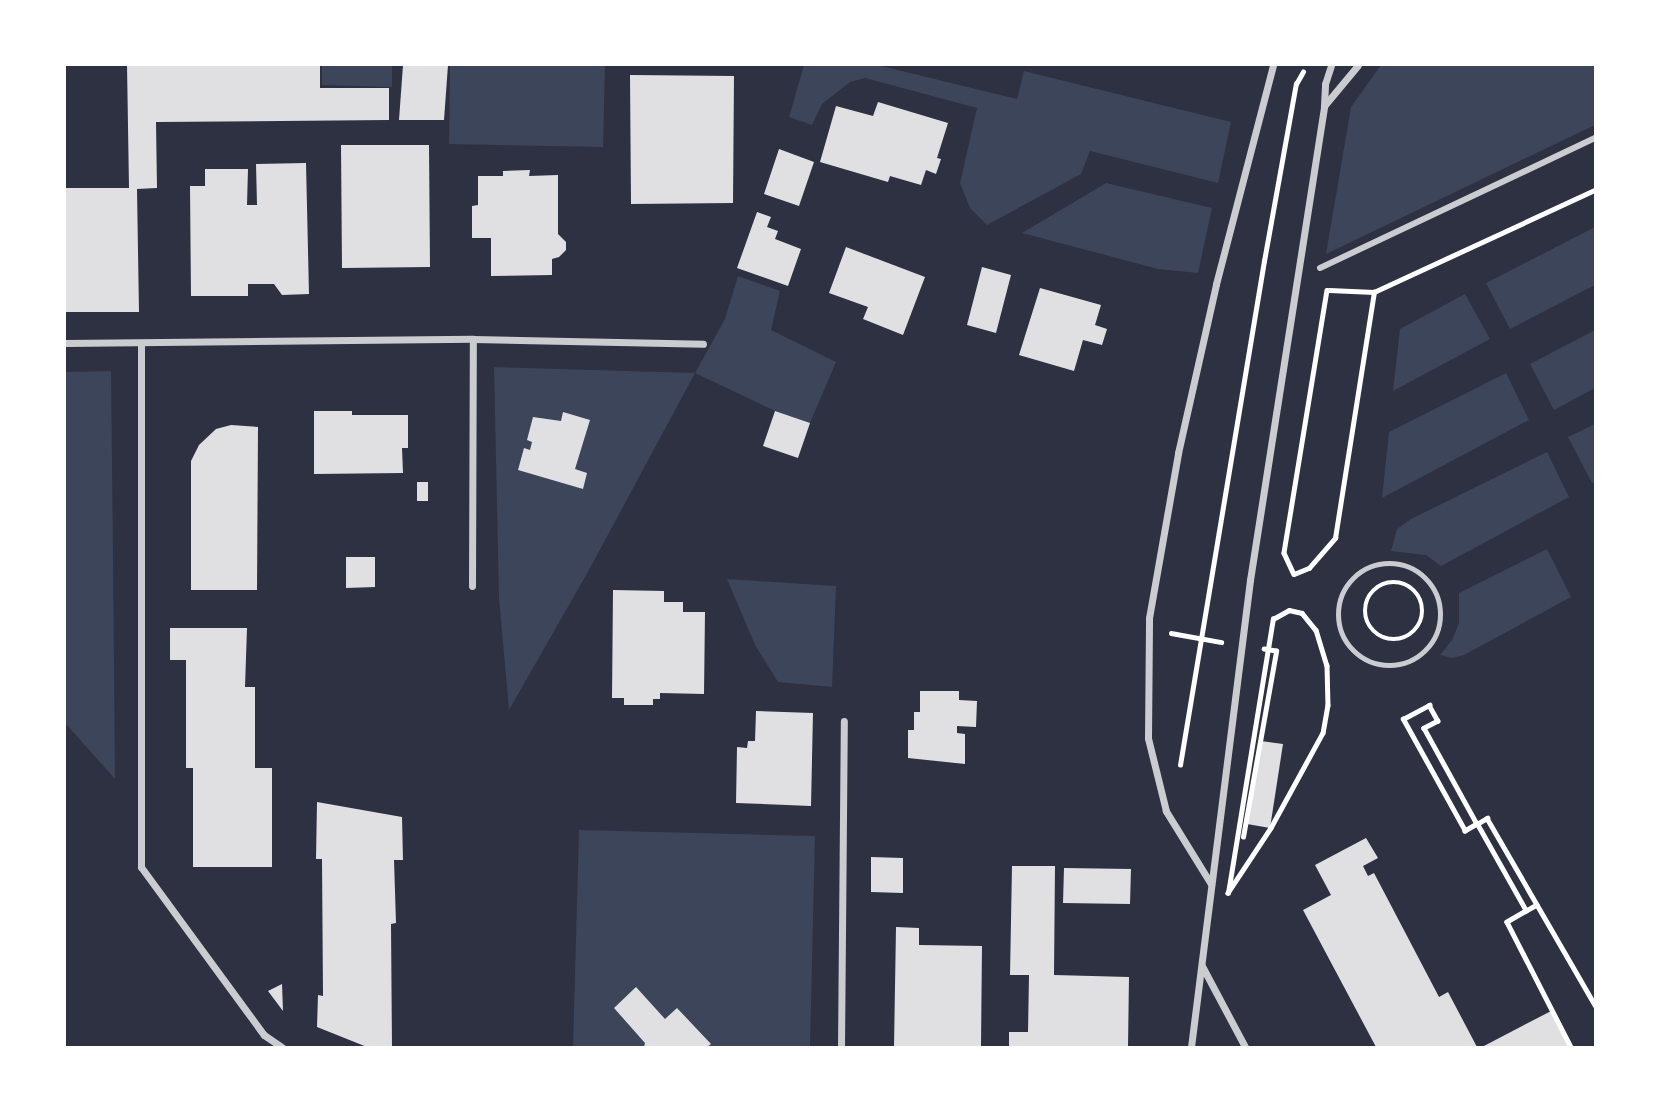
<!DOCTYPE html>
<html>
<head>
<meta charset="utf-8">
<style>
  body { margin:0 }
  #map { position:relative; width:1660px; height:1112px; overflow:hidden; background:#2d3142; font-family:Mulish,sans-serif }
  div>[style] { position:absolute }
  .green>* { inset:0; background:#3c4559 }
  .building>* { inset:0; background:#e0e0e3 }
  .path>* { height:4.5px; margin:-2.25px; padding:0 2.25px; transform-origin:2.25px; border-radius:2.25px; background:#fff }
  .path>.ring { margin:-2.25px; padding:0; box-sizing:content-box; background:none; border:4.5px solid #fff; border-radius:50% }
  .service>* { height:5px; margin:-2.5px; padding:0 2.5px; transform-origin:2.5px; border-radius:2.5px; background:#caccd0 }
  .service>.ring { margin:-2.5px; padding:0; box-sizing:content-box; background:none; border:5px solid #caccd0; border-radius:50% }
  .pedestrian>* { height:6px; margin:-3px; padding:0 3px; transform-origin:3px; border-radius:3px; background:#caccd0 }
  .minor>* { height:7px; margin:-3.5px; padding:0 3.5px; transform-origin:3.5px; border-radius:3.5px; background:#caccd0 }
  span { translate:-50% -50%; white-space:nowrap; text-align:center; line-height:1.15; -webkit-text-stroke:5px #fff; paint-order:stroke }
  .frame { position:absolute; inset:0; border:66px solid #fff; pointer-events:none }
</style>
</head>
<body>
<div id="map">
  <div class="green">
    <i style="clip-path:polygon(322px 65px,392px 65px,392px 87px,322px 85px)"></i>
    <i style="clip-path:polygon(450px 65px,605px 65px,603px 147px,449px 144px)"></i>
    <i style="clip-path:polygon(804px 65px,877px 65px,1017px 99px,1024px 71px,1231px 122px,1218px 183px,1090px 151px,1081px 174px,987px 225px,970px 208px,960px 183px,977px 108px,865px 78px,850px 82px,822px 104px,812px 125px,789px 117px)"></i>
    <i style="clip-path:polygon(1381px 65px,1595px 65px,1595px 125px,1326px 254px,1351px 107px)"></i>
    <i style="clip-path:polygon(1106px 183px,1212px 208px,1198px 273px,1158px 269px,1022px 233px)"></i>
    <i style="clip-path:polygon(1595px 227px,1595px 285px,1510px 329px,1486px 283px)"></i>
    <i style="clip-path:polygon(738px 276px,780px 291px,771px 330px,836px 362px,810px 423px,775px 411px,695px 373px,589px 570px,509px 710px,499px 598px,494px 367px,695px 373px,725px 319px)"></i>
    <i style="clip-path:polygon(1465px 294px,1490px 339px,1393px 391px,1400px 329px)"></i>
    <i style="clip-path:polygon(1595px 330px,1595px 388px,1554px 410px,1530px 364px)"></i>
    <i style="clip-path:polygon(111px 371px,113px 555px,115px 779px,65px 723px,65px 372px)"></i>
    <i style="clip-path:polygon(1506px 373px,1529px 420px,1382px 498px,1389px 432px)"></i>
    <i style="clip-path:polygon(1595px 424px,1595px 482px,1592px 483px,1568px 437px)"></i>
    <i style="clip-path:polygon(1547px 452px,1569px 497px,1441px 566px,1426px 555px,1391px 551px,1397px 529px,1411px 519px)"></i>
    <i style="clip-path:polygon(1547px 549px,1571px 597px,1464px 655px,1452px 658px,1440px 655px,1452px 640px,1459px 623px,1459px 593px)"></i>
    <i style="clip-path:polygon(727px 579px,836px 586px,832px 687px,778px 682px,755px 645px)"></i>
    <i style="clip-path:polygon(579px 830px,815px 836px,810px 1047px,573px 1047px)"></i>
  </div>
  <div class="building">
    <i style="clip-path:polygon(127px 65px,320px 65px,320px 88px,389px 88px,389px 120px,156px 122px,157px 188px,137px 189px,139px 312px,65px 312px,65px 188px,129px 188px)"></i>
    <i style="clip-path:polygon(403px 65px,448px 65px,444px 120px,399px 120px)"></i>
    <i style="clip-path:polygon(630px 75px,734px 76px,733px 203px,631px 204px)"></i>
    <i style="clip-path:polygon(878px 102px,948px 123px,937px 158px,941px 159px,936px 174px,926px 170px,921px 185px,890px 176px,888px 182px,820px 162px,836px 106px,873px 116px)"></i>
    <i style="clip-path:polygon(341px 145px,429px 145px,430px 267px,342px 268px)"></i>
    <i style="clip-path:polygon(779px 149px,814px 162px,799px 206px,764px 194px)"></i>
    <i style="clip-path:polygon(306px 163px,309px 294px,282px 295px,274px 284px,248px 284px,248px 296px,191px 296px,190px 186px,205px 186px,205px 169px,248px 169px,247px 205px,257px 205px,256px 164px)"></i>
    <i style="clip-path:polygon(530px 170px,529px 176px,558px 175px,558px 234px,566px 242px,566px 250px,559px 257px,552px 259px,552px 275px,491px 276px,491px 238px,472px 238px,472px 206px,478px 205px,478px 176px,503px 176px,503px 171px)"></i>
    <i style="clip-path:polygon(757px 212px,771px 217px,767px 227px,778px 231px,775px 239px,801px 249px,788px 286px,737px 268px)"></i>
    <i style="clip-path:polygon(846px 247px,925px 277px,903px 335px,863px 319px,868px 307px,829px 293px)"></i>
    <i style="clip-path:polygon(982px 267px,1011px 275px,996px 333px,967px 325px)"></i>
    <i style="clip-path:polygon(1040px 288px,1101px 305px,1095px 325px,1107px 329px,1102px 345px,1083px 340px,1074px 371px,1019px 355px)"></i>
    <i style="clip-path:polygon(314px 411px,352px 411px,352px 415px,408px 415px,408px 448px,402px 448px,403px 473px,314px 474px)"></i>
    <i style="clip-path:polygon(775px 411px,810px 423px,798px 458px,763px 446px)"></i>
    <i style="clip-path:polygon(563px 412px,590px 420px,575px 469px,587px 473px,583px 489px,518px 470px,524px 448px,530px 450px,532px 442px,527px 440px,533px 417px,561px 421px)"></i>
    <i style="clip-path:polygon(231px 425px,258px 427px,257px 590px,191px 590px,191px 461px,199px 445px,216px 429px)"></i>
    <i style="clip-path:polygon(417px 482px,428px 482px,428px 501px,417px 501px)"></i>
    <i style="clip-path:polygon(346px 557px,375px 557px,375px 587px,346px 588px)"></i>
    <i style="clip-path:polygon(613px 590px,664px 591px,664px 602px,683px 602px,683px 612px,705px 612px,704px 694px,660px 693px,660px 699px,653px 699px,653px 705px,624px 705px,624px 698px,612px 698px)"></i>
    <i style="clip-path:polygon(170px 628px,247px 628px,245px 687px,255px 687px,255px 768px,272px 768px,272px 867px,193px 867px,193px 768px,186px 768px,186px 660px,170px 660px)"></i>
    <i style="clip-path:polygon(920px 691px,959px 691px,959px 700px,977px 701px,976px 727px,957px 726px,957px 733px,965px 734px,965px 764px,908px 758px,908px 730px,914px 730px,914px 712px,920px 712px)"></i>
    <i style="clip-path:polygon(756px 711px,813px 713px,811px 806px,736px 803px,737px 747px,747px 748px,748px 741px,755px 741px)"></i>
    <i style="clip-path:polygon(1261px 741px,1283px 744px,1270px 828px,1247px 824px)"></i>
    <i style="clip-path:polygon(317px 802px,402px 817px,403px 860px,394px 860px,396px 923px,391px 924px,392px 1047px,367px 1047px,317px 1027px,318px 995px,323px 996px,322px 859px,316px 859px)"></i>
    <i style="clip-path:polygon(1366px 838px,1378px 858px,1363px 866px,1368px 876px,1374px 873px,1439px 997px,1448px 992px,1477px 1047px,1376px 1047px,1303px 910px,1331px 895px,1315px 865px)"></i>
    <i style="clip-path:polygon(871px 857px,903px 858px,903px 893px,871px 892px)"></i>
    <i style="clip-path:polygon(1012px 866px,1055px 866px,1054px 975px,1129px 977px,1128px 1047px,1009px 1047px,1009px 1032px,1028px 1032px,1029px 975px,1010px 975px)"></i>
    <i style="clip-path:polygon(1064px 868px,1131px 869px,1130px 904px,1063px 903px)"></i>
    <i style="clip-path:polygon(896px 927px,919px 928px,919px 945px,982px 946px,981px 1046px,894px 1047px)"></i>
    <i style="clip-path:polygon(282px 984px,283px 1011px,268px 991px)"></i>
    <i style="clip-path:polygon(636px 987px,665px 1019px,677px 1008px,711px 1044px,707px 1047px,644px 1047px,645px 1043px,614px 1008px)"></i>
    <i style="clip-path:polygon(1553px 1010px,1572px 1047px,1482px 1047px)"></i>
  </div>
  <div class="path">
    <i style="left:1327px;top:290px;width:266px;rotate:99.3deg"></i>
    <i style="left:1284px;top:553px;width:23px;rotate:65deg"></i>
    <i style="left:1294px;top:574px;width:16px;rotate:-22deg"></i>
    <i style="left:1309px;top:568px;width:40px;rotate:-49deg"></i>
    <i style="left:1335px;top:538px;width:249px;rotate:-81deg"></i>
    <i style="left:1329px;top:290px;width:45px;rotate:2.5deg"></i>
    <i style="left:1374px;top:292px;width:243px;rotate:-24.8deg"></i>
    <i class="ring" style="left:1365px;top:582px;width:53.5px;height:53.5px"></i>
    <i style="left:1289px;top:610px;width:13px;rotate:13deg"></i>
    <i style="left:1302px;top:613px;width:22px;rotate:51deg"></i>
    <i style="left:1316px;top:630px;width:37px;rotate:73deg"></i>
    <i style="left:1327px;top:665px;width:40px;rotate:88.6deg"></i>
    <i style="left:1328px;top:705px;width:28px;rotate:100deg"></i>
    <i style="left:1323px;top:733px;width:108px;rotate:118.7deg"></i>
    <i style="left:1271px;top:828px;width:78px;rotate:123.5deg"></i>
    <i style="left:1228px;top:893px;width:278px;rotate:-80.7deg"></i>
    <i style="left:1273px;top:619px;width:18px;rotate:-29deg"></i>
    <i style="left:1171px;top:633px;width:51px;rotate:10.2deg"></i>
    <i style="left:1429px;top:705px;width:18px;rotate:61deg"></i>
    <i style="left:1438px;top:721px;width:16px;rotate:153deg"></i>
    <i style="left:1424px;top:728px;width:110px;rotate:61.1deg"></i>
    <i style="left:1477px;top:824px;width:14px;rotate:150deg"></i>
    <i style="left:1465px;top:831px;width:128px;rotate:-119deg"></i>
    <i style="left:1403px;top:719px;width:30px;rotate:-28deg"></i>
    <i style="left:1180px;top:765px;width:511px;rotate:-80.54deg"></i>
    <i style="left:1264px;top:261px;width:180px;rotate:-79.8deg"></i>
    <i style="left:1296px;top:84px;width:14px;rotate:-60deg"></i>
    <i style="left:1243px;top:837px;width:189px;rotate:-79.9deg"></i>
    <i style="left:1276px;top:651px;width:12px;rotate:-171deg"></i>
    <i style="left:1537px;top:905px;width:13px;rotate:151deg"></i>
    <i style="left:1526px;top:911px;width:100px;rotate:-119.4deg"></i>
    <i style="left:1477px;top:824px;width:12px;rotate:-31deg"></i>
    <i style="left:1487px;top:818px;width:216px;rotate:60deg"></i>
    <i style="left:1526px;top:911px;width:22px;rotate:150deg"></i>
    <i style="left:1507px;top:922px;width:140px;rotate:62.9deg"></i>
  </div>
  <div class="service">
    <i class="ring" style="left:1338px;top:563px;width:97px;height:97px"></i>
  </div>
  <div class="pedestrian">
    <i style="left:1320px;top:268px;width:304px;rotate:-25.3deg"></i>
  </div>
  <div class="minor">
    <i style="left:1324px;top:105px;width:21px;rotate:-87deg"></i>
    <i style="left:1325px;top:84px;width:20px;rotate:-72deg"></i>
    <i style="left:65px;top:343px;width:408px;rotate:-0.6deg"></i>
    <i style="left:473px;top:339px;width:230px;rotate:1.2deg"></i>
    <i style="left:141px;top:343px;width:524px;rotate:90deg"></i>
    <i style="left:141px;top:867px;width:208px;rotate:53.8deg"></i>
    <i style="left:264px;top:1035px;width:22px;rotate:34deg"></i>
    <i style="left:472px;top:586px;width:247px;rotate:-89.8deg"></i>
    <i style="left:1211px;top:884px;width:86px;rotate:-121.7deg"></i>
    <i style="left:1166px;top:811px;width:75px;rotate:-103.9deg"></i>
    <i style="left:1148px;top:738px;width:120px;rotate:-89.5deg"></i>
    <i style="left:1149px;top:618px;width:168px;rotate:-80deg"></i>
    <i style="left:1178px;top:453px;width:173px;rotate:-77.3deg"></i>
    <i style="left:1216px;top:284px;width:226px;rotate:-75.4deg"></i>
    <i style="left:1202px;top:966px;width:92px;rotate:62deg"></i>
    <i style="left:841px;top:1047px;width:326px;rotate:-89.5deg"></i>
    <i style="left:1191px;top:1047px;width:471px;rotate:-82.8deg"></i>
    <i style="left:1250px;top:580px;width:480px;rotate:-81.1deg"></i>
    <i style="left:1324px;top:106px;width:53px;rotate:-50.3deg"></i>
  </div>
  <div class="frame"></div>
</div>
</body>
</html>
